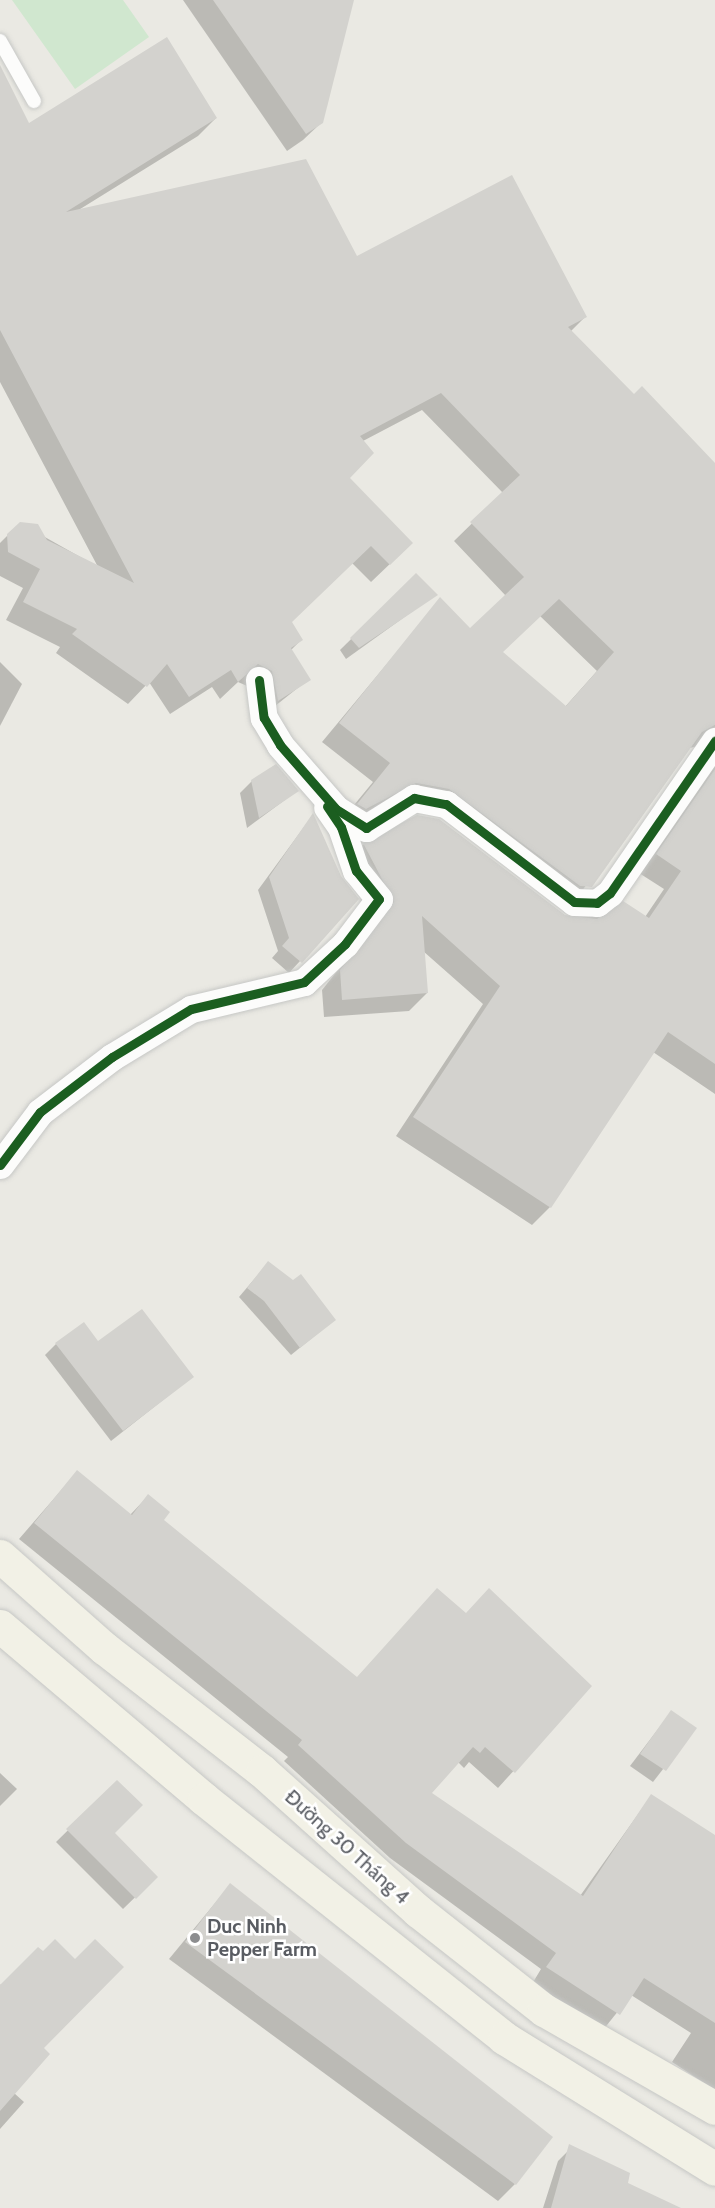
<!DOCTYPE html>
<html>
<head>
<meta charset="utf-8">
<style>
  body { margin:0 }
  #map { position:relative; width:715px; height:2208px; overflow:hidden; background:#eae9e3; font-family:Cabin,sans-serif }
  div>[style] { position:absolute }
  .green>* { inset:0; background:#d0e7cf }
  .shadow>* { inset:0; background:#0003 }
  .building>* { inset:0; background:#d3d2ce }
  .roads { filter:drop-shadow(0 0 2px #c6c7c5) drop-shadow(0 0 2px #c6c7c5) }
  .lane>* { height:14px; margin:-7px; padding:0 7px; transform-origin:7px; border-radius:7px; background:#fcfcfb }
  .street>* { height:27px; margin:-13.5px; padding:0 13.5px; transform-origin:13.5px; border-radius:13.5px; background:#fcfcfb }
  .primary>* { height:33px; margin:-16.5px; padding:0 16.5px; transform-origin:16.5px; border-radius:16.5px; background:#f2f1e6 }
  .cycleway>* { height:9px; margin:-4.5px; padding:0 4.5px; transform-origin:4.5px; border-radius:4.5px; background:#1b5e20 }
  .dots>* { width:16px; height:16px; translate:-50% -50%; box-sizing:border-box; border:3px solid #fff; border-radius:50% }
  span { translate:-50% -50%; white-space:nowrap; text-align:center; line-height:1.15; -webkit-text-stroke:5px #fff; paint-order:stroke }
  .street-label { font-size:20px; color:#595c62 }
  .poi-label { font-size:20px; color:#595c62; font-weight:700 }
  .left { translate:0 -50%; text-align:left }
</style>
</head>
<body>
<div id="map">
  <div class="green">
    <i style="clip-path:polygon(12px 0,123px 0,149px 37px,75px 89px)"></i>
  </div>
  <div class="shadow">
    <i style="clip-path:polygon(183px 0,352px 0,322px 122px,303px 140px,287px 151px)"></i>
    <i style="clip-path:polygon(evenodd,0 68px,29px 125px,216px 118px,198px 136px,77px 211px,356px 258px,585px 317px,571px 331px,634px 396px,715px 465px,715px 1094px,653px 1052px,550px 1207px,532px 1225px,396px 1136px,483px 1004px,423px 951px,427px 993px,409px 1011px,324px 1017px,322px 990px,377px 921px,346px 862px,364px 844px,564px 916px,645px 917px,664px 889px,639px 873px,705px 745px,689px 748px,572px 904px,431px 806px,340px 822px,373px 782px,322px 742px,440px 600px,470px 630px,506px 596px,454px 541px,503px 493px,422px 410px,363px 441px,348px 478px,393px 561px,371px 582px,352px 563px,290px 622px,301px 640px,290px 651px,309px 679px,260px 718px,254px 689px,238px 682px,220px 699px,212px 687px,170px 714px,149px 682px,128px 704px,56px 653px,60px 647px,6px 620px,23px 588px,0 576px,0 543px,20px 523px,98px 567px,0 382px,0 68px,540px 616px,597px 671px,564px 708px,501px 652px,540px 616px)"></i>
    <i style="clip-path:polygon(416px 575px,435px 595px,346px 659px,340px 650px)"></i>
    <i style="clip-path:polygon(0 662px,22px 684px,0 726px)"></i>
    <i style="clip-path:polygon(252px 781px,297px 791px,247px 828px,240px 793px)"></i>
    <i style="clip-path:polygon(312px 816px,340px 877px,357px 899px,289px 973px,272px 958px,278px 951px,258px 890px)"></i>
    <i style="clip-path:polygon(268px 1263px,334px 1320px,291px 1355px,239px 1297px)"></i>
    <i style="clip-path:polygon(56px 1344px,192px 1377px,111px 1441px,45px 1355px)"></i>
    <i style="clip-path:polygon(77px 1472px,130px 1515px,148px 1496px,162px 1521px,356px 1679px,437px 1590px,466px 1614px,590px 1686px,498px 1788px,469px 1762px,464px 1768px,458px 1762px,430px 1793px,580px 1896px,651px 1796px,715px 1837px,715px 2090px,672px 2062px,691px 2033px,631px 1995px,603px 2030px,532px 1984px,541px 1969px,390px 1858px,284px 1761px,288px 1757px,19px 1539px)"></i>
    <i style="clip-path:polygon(671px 1712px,695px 1728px,653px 1782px,630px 1766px)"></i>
    <i style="clip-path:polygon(0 1773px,17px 1789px,0 1806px)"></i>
    <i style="clip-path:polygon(117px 1782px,113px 1833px,156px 1877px,123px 1909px,56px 1842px)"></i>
    <i style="clip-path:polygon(230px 1885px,515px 2184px,498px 2201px,169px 1959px)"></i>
    <i style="clip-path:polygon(0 1984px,42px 2048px,14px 2093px,24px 2102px,0 2129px)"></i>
    <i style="clip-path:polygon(572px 2147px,626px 2184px,677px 2208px,543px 2208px,558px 2161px)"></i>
  </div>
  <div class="building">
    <i style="clip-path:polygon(213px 0,354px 0,323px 123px,306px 134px)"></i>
    <i style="clip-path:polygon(evenodd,167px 37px,217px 118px,66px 212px,306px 159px,357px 256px,512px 175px,587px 317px,568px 327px,634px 394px,642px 386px,715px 463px,715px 725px,702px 732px,592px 887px,580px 886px,449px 789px,416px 783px,366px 809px,357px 804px,390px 763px,339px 723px,440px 597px,470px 628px,524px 577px,470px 522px,520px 475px,441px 393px,360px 436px,374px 453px,350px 478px,413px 543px,390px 565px,371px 546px,292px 622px,303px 640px,291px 648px,311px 680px,278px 701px,272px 671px,258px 664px,238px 682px,231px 670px,189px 697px,167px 664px,147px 687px,72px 634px,77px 629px,23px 602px,40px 569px,8px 552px,7px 534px,20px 522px,38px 524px,47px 540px,134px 583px,0 330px,0 65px,29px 123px,167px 37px,559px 599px,614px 652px,566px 706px,503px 652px,559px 599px)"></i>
    <i style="clip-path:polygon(416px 573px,438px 595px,359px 648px,350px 638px)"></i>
    <i style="clip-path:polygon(276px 764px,299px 791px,259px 818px,251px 780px)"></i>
    <i style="clip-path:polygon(715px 769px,715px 1064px,668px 1032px,551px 1208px,413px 1117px,500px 986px,422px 916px,428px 993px,342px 1000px,340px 970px,394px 902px,363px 843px,417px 815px,439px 819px,565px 915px,597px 919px,623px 901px,649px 918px,681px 871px,656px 854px)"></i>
    <i style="clip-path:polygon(313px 813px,341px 876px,359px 899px,302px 963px,282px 946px,289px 938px,269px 877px)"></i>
    <i style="clip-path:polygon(268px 1261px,293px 1280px,301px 1274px,336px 1320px,300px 1348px,264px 1301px,247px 1288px)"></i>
    <i style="clip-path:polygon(142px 1309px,194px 1377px,123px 1431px,55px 1343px,84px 1322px,98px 1341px)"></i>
    <i style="clip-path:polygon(77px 1470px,132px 1515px,148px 1494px,170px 1512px,164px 1520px,357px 1677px,437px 1588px,466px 1613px,489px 1588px,592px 1686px,515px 1773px,485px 1747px,480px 1753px,473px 1747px,432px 1793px,583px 1896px,651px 1794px,715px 1835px,715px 2023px,644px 1978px,620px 2015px,546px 1967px,556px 1953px,406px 1843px,298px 1745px,302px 1740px,34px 1523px)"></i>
    <i style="clip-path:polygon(671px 1710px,697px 1728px,666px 1771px,640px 1754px)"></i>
    <i style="clip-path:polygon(117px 1780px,143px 1805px,115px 1833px,158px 1877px,136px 1899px,66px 1829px)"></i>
    <i style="clip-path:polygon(230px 1883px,553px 2137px,516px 2185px,185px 1942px)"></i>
    <i style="clip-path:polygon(55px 1939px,75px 1959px,95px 1939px,124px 1967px,44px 2048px,50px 2054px,0 2111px,0 1985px,38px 1947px,43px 1951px)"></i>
    <i style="clip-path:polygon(569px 2144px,630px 2173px,628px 2183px,681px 2208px,551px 2208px)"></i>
  </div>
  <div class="roads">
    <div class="lane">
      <i style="left:0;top:41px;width:69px;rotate:60.5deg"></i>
    </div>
    <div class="street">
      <i style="left:259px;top:680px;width:38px;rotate:83deg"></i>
      <i style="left:264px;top:718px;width:31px;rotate:59deg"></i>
      <i style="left:280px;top:745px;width:85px;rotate:48.8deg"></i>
      <i style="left:336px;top:809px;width:36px;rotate:32deg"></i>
      <i style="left:366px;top:828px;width:57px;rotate:-32deg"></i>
      <i style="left:414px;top:798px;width:33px;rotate:11deg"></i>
      <i style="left:446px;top:804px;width:161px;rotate:37.4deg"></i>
      <i style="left:574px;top:902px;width:23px;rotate:2deg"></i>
      <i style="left:597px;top:903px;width:16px;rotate:-38deg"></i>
      <i style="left:610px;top:893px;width:185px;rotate:-55.4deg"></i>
      <i style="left:0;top:1165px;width:66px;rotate:-53deg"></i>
      <i style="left:40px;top:1112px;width:91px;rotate:-37.4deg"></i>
      <i style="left:112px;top:1057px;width:92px;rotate:-31.3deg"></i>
      <i style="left:191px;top:1009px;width:116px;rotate:-13.4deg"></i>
      <i style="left:304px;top:982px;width:56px;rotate:-42.8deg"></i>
      <i style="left:345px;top:944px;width:56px;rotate:-52.9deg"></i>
      <i style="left:379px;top:899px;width:36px;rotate:-129deg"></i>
      <i style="left:356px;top:871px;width:46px;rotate:-108.8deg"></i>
      <i style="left:341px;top:827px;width:24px;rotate:-125deg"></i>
    </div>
    <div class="primary">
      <i style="left:0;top:1556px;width:139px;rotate:41.5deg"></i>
      <i style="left:104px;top:1648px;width:200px;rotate:37.9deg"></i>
      <i style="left:262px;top:1771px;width:210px;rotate:41.9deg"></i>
      <i style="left:418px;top:1911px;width:160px;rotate:38.2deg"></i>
      <i style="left:544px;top:2010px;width:197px;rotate:29.8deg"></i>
      <i style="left:0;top:1626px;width:267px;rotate:40.3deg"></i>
      <i style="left:204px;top:1799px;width:384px;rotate:38.5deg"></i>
      <i style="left:504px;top:2038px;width:248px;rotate:31.8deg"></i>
    </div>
  </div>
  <div class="cycleway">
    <i style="left:259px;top:680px;width:38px;rotate:83deg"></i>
    <i style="left:264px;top:718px;width:31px;rotate:59deg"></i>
    <i style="left:280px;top:745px;width:85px;rotate:48.8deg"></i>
    <i style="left:336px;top:809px;width:36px;rotate:32deg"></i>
    <i style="left:366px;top:828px;width:57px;rotate:-32deg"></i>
    <i style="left:414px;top:798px;width:33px;rotate:11deg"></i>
    <i style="left:446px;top:804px;width:161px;rotate:37.4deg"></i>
    <i style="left:574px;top:902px;width:23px;rotate:2deg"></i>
    <i style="left:597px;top:903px;width:16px;rotate:-38deg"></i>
    <i style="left:610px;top:893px;width:185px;rotate:-55.4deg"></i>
    <i style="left:0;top:1165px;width:66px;rotate:-53deg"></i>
    <i style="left:40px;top:1112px;width:91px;rotate:-37.4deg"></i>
    <i style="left:112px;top:1057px;width:92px;rotate:-31.3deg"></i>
    <i style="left:191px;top:1009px;width:116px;rotate:-13.4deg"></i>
    <i style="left:304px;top:982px;width:56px;rotate:-42.8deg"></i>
    <i style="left:345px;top:944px;width:56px;rotate:-52.9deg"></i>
    <i style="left:379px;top:899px;width:36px;rotate:-129deg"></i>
    <i style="left:356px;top:871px;width:46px;rotate:-108.8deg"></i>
    <i style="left:341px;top:827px;width:25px;rotate:-124deg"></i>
  </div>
  <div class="dots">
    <i style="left:195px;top:1938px;background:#8c8d8f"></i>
  </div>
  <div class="street-label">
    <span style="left:347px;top:1847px;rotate:42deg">Đường 30 Tháng 4</span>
  </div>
  <div class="poi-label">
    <span class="left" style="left:207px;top:1938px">Duc Ninh<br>Pepper Farm</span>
  </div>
</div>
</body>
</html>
